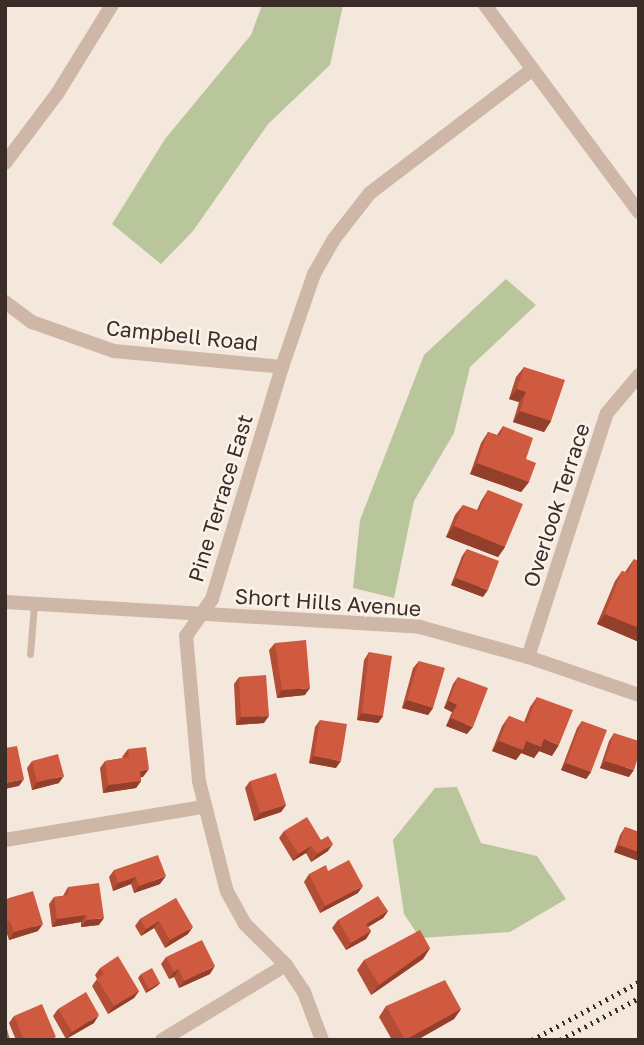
<!DOCTYPE html>
<html>
<head>
<meta charset="utf-8">
<style>
  body { margin:0 }
  #map { position:relative; width:644px; height:1045px; overflow:hidden; background:#f4e8dd; font-family:"Golos Text",sans-serif }
  div>[style] { position:absolute }
  .green>* { inset:0; background:#b9c59b }
  .lane>* { height:7px; margin:-3.5px; padding:0 3.5px; transform-origin:3.5px; border-radius:3.5px; background:#ceb7a7 }
  .street>* { height:14px; margin:-7px; padding:0 7px; transform-origin:7px; border-radius:7px; background:#ceb7a7 }
  .rail>* { height:5px; margin-top:-2.5px; transform-origin:0; background:repeating-linear-gradient(90deg,#3a2d28 0 2px,transparent 0 7px) }
  .wall>* { inset:0; background:#b34d36 }
  .shaded-wall>* { inset:0; background:#923f2c }
  .building>* { inset:0; background:#d05a3f }
  span { translate:-50% -50%; white-space:nowrap; text-align:center; line-height:1.15; -webkit-text-stroke:5px #fbf2ea; paint-order:stroke }
  .street-label { font-size:21px; color:#3a2d28 }
  .frame { position:absolute; inset:0; border:7px solid #3a2d28; pointer-events:none }
</style>
</head>
<body>
<div id="map">
  <div class="green">
    <i style="clip-path:polygon(262px 5px,343px 5px,330px 65px,268px 124px,193px 231px,161px 264px,112px 224px,165px 139px,251px 35px)"></i>
    <i style="clip-path:polygon(506px 279px,536px 305px,470px 367px,454px 433px,414px 501px,394px 598px,353px 588px,360px 520px,424px 355px)"></i>
    <i style="clip-path:polygon(457px 787px,481px 843px,537px 856px,566px 899px,510px 932px,420px 938px,404px 914px,393px 840px,435px 788px)"></i>
  </div>
  <div class="lane">
    <i style="left:30px;top:654px;width:50px;rotate:-85.4deg"></i>
  </div>
  <div class="street">
    <i style="left:485px;top:5px;width:258px;rotate:53.4deg"></i>
    <i style="left:5px;top:163px;width:86px;rotate:-53deg"></i>
    <i style="left:57px;top:94px;width:105px;rotate:-58.3deg"></i>
    <i style="left:5px;top:302px;width:34px;rotate:37deg"></i>
    <i style="left:32px;top:322px;width:87px;rotate:19.5deg"></i>
    <i style="left:114px;top:351px;width:169px;rotate:5.4deg"></i>
    <i style="left:5px;top:602px;width:416px;rotate:3.4deg"></i>
    <i style="left:420px;top:627px;width:112px;rotate:15.5deg"></i>
    <i style="left:528px;top:657px;width:117px;rotate:18.9deg"></i>
    <i style="left:528px;top:657px;width:256px;rotate:-72.1deg"></i>
    <i style="left:607px;top:413px;width:50px;rotate:-49.9deg"></i>
    <i style="left:5px;top:840px;width:201px;rotate:-9.5deg"></i>
    <i style="left:162px;top:1040px;width:145px;rotate:-31.2deg"></i>
    <i style="left:322px;top:1040px;width:51px;rotate:-110.6deg"></i>
    <i style="left:304px;top:992px;width:32px;rotate:-124deg"></i>
    <i style="left:286px;top:965px;width:58px;rotate:-135deg"></i>
    <i style="left:245px;top:924px;width:37px;rotate:-119deg"></i>
    <i style="left:227px;top:892px;width:114px;rotate:-104.2deg"></i>
    <i style="left:199px;top:781px;width:146px;rotate:-95.1deg"></i>
    <i style="left:186px;top:636px;width:45px;rotate:-54.9deg"></i>
    <i style="left:212px;top:599px;width:242px;rotate:-73.2deg"></i>
    <i style="left:282px;top:367px;width:98px;rotate:-71deg"></i>
    <i style="left:314px;top:274px;width:40px;rotate:-60.3deg"></i>
    <i style="left:334px;top:239px;width:58px;rotate:-52deg"></i>
    <i style="left:370px;top:193px;width:201px;rotate:-37.3deg"></i>
  </div>
  <div class="rail">
    <i style="left:532px;top:1040px;width:122px;rotate:-28.5deg"></i>
    <i style="left:560px;top:1040px;width:89px;rotate:-28deg"></i>
  </div>
  <div class="wall">
    <i style="clip-path:polygon(524px 367px,551px 421px,544px 432px,513px 422px,519px 402px,509px 399px,516px 377px)"></i>
    <i style="clip-path:polygon(503px 426px,526px 459px,529px 482px,521px 492px,470px 474px,481px 443px,488px 432px,497px 435px)"></i>
    <i style="clip-path:polygon(488px 490px,505px 547px,498px 557px,446px 537px,455px 515px,463px 505px,477px 510px,481px 501px)"></i>
    <i style="clip-path:polygon(467px 549px,483px 597px,451px 585px,462px 556px)"></i>
    <i style="clip-path:polygon(634px 559px,639px 642px,597px 624px,615px 581px,622px 571px,625px 572px)"></i>
    <i style="clip-path:polygon(275px 643px,305px 695px,277px 698px,269px 650px)"></i>
    <i style="clip-path:polygon(369px 652px,383px 716px,378px 723px,357px 720px,364px 660px)"></i>
    <i style="clip-path:polygon(419px 661px,433px 708px,428px 715px,402px 708px,413px 668px)"></i>
    <i style="clip-path:polygon(239px 677px,264px 723px,236px 725px,234px 684px)"></i>
    <i style="clip-path:polygon(458px 677px,467px 734px,446px 726px,452px 712px,444px 708px,453px 684px)"></i>
    <i style="clip-path:polygon(537px 697px,552px 756px,539px 751px,534px 758px,521px 753px,516px 760px,492px 751px,502px 726px,509px 716px,524px 722px,530px 707px)"></i>
    <i style="clip-path:polygon(320px 720px,336px 768px,309px 763px,315px 727px)"></i>
    <i style="clip-path:polygon(582px 721px,591px 772px,586px 779px,561px 770px,577px 728px)"></i>
    <i style="clip-path:polygon(614px 733px,629px 777px,600px 768px,609px 741px)"></i>
    <i style="clip-path:polygon(128px 749px,143px 777px,141px 777px,141px 781px,136px 788px,103px 793px,100px 768px,105px 761px,123px 758px,122px 757px)"></i>
    <i style="clip-path:polygon(32px 761px,59px 783px,32px 790px,27px 768px)"></i>
    <i style="clip-path:polygon(250px 781px,286px 805px,281px 812px,254px 821px,245px 788px)"></i>
    <i style="clip-path:polygon(625px 827px,639px 832px,639px 861px,614px 852px,620px 835px)"></i>
    <i style="clip-path:polygon(284px 831px,321px 840px,328px 851px,311px 862px,306px 853px,293px 861px,279px 838px)"></i>
    <i style="clip-path:polygon(114px 870px,160px 884px,134px 893px,131px 884px,113px 891px,109px 877px)"></i>
    <i style="clip-path:polygon(328px 871px,358px 893px,320px 913px,304px 882px,309px 874px)"></i>
    <i style="clip-path:polygon(68px 887px,99px 925px,81px 927px,81px 922px,52px 927px,49px 904px,54px 897px,63px 896px)"></i>
    <i style="clip-path:polygon(176px 898px,188px 934px,165px 948px,154px 928px,141px 936px,135px 926px,140px 919px)"></i>
    <i style="clip-path:polygon(5px 900px,38px 931px,9px 940px,5px 928px)"></i>
    <i style="clip-path:polygon(388px 911px,383px 918px,368px 927px,371px 931px,366px 939px,346px 950px,332px 928px,338px 920px)"></i>
    <i style="clip-path:polygon(430px 948px,423px 959px,371px 995px,357px 970px,364px 960px)"></i>
    <i style="clip-path:polygon(166px 957px,210px 974px,179px 988px,174px 977px,169px 979px,161px 964px)"></i>
    <i style="clip-path:polygon(100px 968px,139px 991px,134px 998px,108px 1014px,92px 986px,97px 979px,95px 975px)"></i>
    <i style="clip-path:polygon(141px 974px,160px 983px,157px 986px,146px 993px,138px 978px)"></i>
    <i style="clip-path:polygon(386px 1006px,461px 1009px,454px 1019px,417px 1040px,392px 1040px,379px 1017px)"></i>
    <i style="clip-path:polygon(58px 1009px,94px 1023px,66px 1039px,53px 1016px)"></i>
    <i style="clip-path:polygon(14px 1016px,54px 1040px,16px 1040px,9px 1023px)"></i>
  </div>
  <div class="shaded-wall">
    <i style="clip-path:polygon(517px 389px,526px 392px,519px 402px,509px 399px)"></i>
    <i style="clip-path:polygon(520px 411px,551px 421px,544px 432px,513px 422px)"></i>
    <i style="clip-path:polygon(477px 463px,529px 482px,521px 492px,470px 474px)"></i>
    <i style="clip-path:polygon(454px 526px,505px 547px,498px 557px,446px 537px)"></i>
    <i style="clip-path:polygon(456px 578px,488px 590px,483px 597px,451px 585px)"></i>
    <i style="clip-path:polygon(605px 614px,639px 628px,639px 642px,597px 624px)"></i>
    <i style="clip-path:polygon(310px 688px,305px 695px,277px 698px,282px 690px)"></i>
    <i style="clip-path:polygon(407px 700px,433px 708px,428px 715px,402px 708px)"></i>
    <i style="clip-path:polygon(449px 701px,457px 705px,452px 712px,444px 708px)"></i>
    <i style="clip-path:polygon(362px 713px,383px 716px,378px 723px,357px 720px)"></i>
    <i style="clip-path:polygon(269px 716px,264px 723px,236px 725px,241px 717px)"></i>
    <i style="clip-path:polygon(451px 718px,473px 727px,467px 734px,446px 726px)"></i>
    <i style="clip-path:polygon(544px 739px,559px 745px,552px 756px,539px 751px,534px 758px,521px 753px,516px 760px,492px 751px,499px 741px,526px 741px)"></i>
    <i style="clip-path:polygon(314px 756px,341px 761px,336px 768px,309px 763px)"></i>
    <i style="clip-path:polygon(605px 761px,634px 770px,629px 777px,600px 768px)"></i>
    <i style="clip-path:polygon(566px 763px,591px 772px,586px 779px,561px 770px)"></i>
    <i style="clip-path:polygon(149px 769px,143px 777px,135px 778px,140px 771px)"></i>
    <i style="clip-path:polygon(64px 776px,59px 783px,32px 790px,37px 782px)"></i>
    <i style="clip-path:polygon(24px 779px,19px 786px,5px 789px,5px 783px)"></i>
    <i style="clip-path:polygon(141px 781px,136px 788px,103px 793px,108px 785px)"></i>
    <i style="clip-path:polygon(286px 805px,281px 812px,254px 821px,260px 813px)"></i>
    <i style="clip-path:polygon(333px 844px,328px 851px,311px 862px,317px 854px)"></i>
    <i style="clip-path:polygon(619px 845px,639px 852px,639px 861px,614px 852px)"></i>
    <i style="clip-path:polygon(311px 846px,306px 853px,293px 861px,298px 854px)"></i>
    <i style="clip-path:polygon(166px 876px,160px 884px,134px 893px,139px 886px)"></i>
    <i style="clip-path:polygon(136px 877px,131px 884px,113px 891px,118px 883px)"></i>
    <i style="clip-path:polygon(363px 886px,358px 893px,320px 913px,325px 906px)"></i>
    <i style="clip-path:polygon(388px 911px,383px 918px,361px 931px,366px 924px)"></i>
    <i style="clip-path:polygon(86px 915px,81px 922px,52px 927px,57px 919px)"></i>
    <i style="clip-path:polygon(104px 918px,99px 925px,81px 927px,87px 920px)"></i>
    <i style="clip-path:polygon(159px 921px,154px 928px,141px 936px,146px 929px)"></i>
    <i style="clip-path:polygon(43px 924px,38px 931px,9px 940px,14px 932px)"></i>
    <i style="clip-path:polygon(193px 927px,188px 934px,165px 948px,170px 940px)"></i>
    <i style="clip-path:polygon(371px 931px,366px 939px,346px 950px,351px 943px)"></i>
    <i style="clip-path:polygon(430px 948px,423px 959px,371px 995px,379px 985px)"></i>
    <i style="clip-path:polygon(215px 966px,210px 974px,179px 988px,184px 981px)"></i>
    <i style="clip-path:polygon(179px 969px,174px 977px,169px 979px,174px 972px)"></i>
    <i style="clip-path:polygon(160px 983px,157px 986px,146px 993px,149px 989px)"></i>
    <i style="clip-path:polygon(139px 991px,134px 998px,108px 1014px,114px 1006px)"></i>
    <i style="clip-path:polygon(461px 1009px,454px 1019px,417px 1040px,405px 1040px)"></i>
    <i style="clip-path:polygon(99px 1015px,94px 1023px,66px 1039px,72px 1032px)"></i>
  </div>
  <div class="building">
    <i style="clip-path:polygon(524px 367px,565px 380px,551px 421px,520px 411px,526px 392px,517px 389px)"></i>
    <i style="clip-path:polygon(503px 426px,533px 438px,526px 459px,536px 463px,529px 482px,477px 463px,488px 432px,500px 436px)"></i>
    <i style="clip-path:polygon(488px 490px,523px 504px,505px 547px,454px 526px,463px 505px,479px 511px)"></i>
    <i style="clip-path:polygon(467px 549px,499px 561px,488px 590px,456px 578px)"></i>
    <i style="clip-path:polygon(634px 559px,639px 561px,639px 628px,605px 614px,622px 571px,628px 573px)"></i>
    <i style="clip-path:polygon(306px 640px,310px 688px,282px 690px,275px 643px)"></i>
    <i style="clip-path:polygon(369px 652px,392px 656px,383px 716px,362px 713px)"></i>
    <i style="clip-path:polygon(419px 661px,445px 668px,433px 708px,407px 700px)"></i>
    <i style="clip-path:polygon(266px 675px,269px 716px,241px 717px,239px 677px)"></i>
    <i style="clip-path:polygon(458px 677px,488px 688px,473px 727px,451px 718px,457px 705px,449px 701px)"></i>
    <i style="clip-path:polygon(537px 697px,573px 710px,559px 745px,544px 739px,541px 747px,526px 741px,523px 750px,499px 741px,509px 716px,527px 723px)"></i>
    <i style="clip-path:polygon(320px 720px,347px 724px,341px 761px,314px 756px)"></i>
    <i style="clip-path:polygon(582px 721px,607px 730px,591px 772px,566px 763px)"></i>
    <i style="clip-path:polygon(614px 733px,639px 741px,639px 754px,634px 770px,605px 761px)"></i>
    <i style="clip-path:polygon(17px 746px,24px 779px,5px 783px,5px 748px)"></i>
    <i style="clip-path:polygon(146px 747px,149px 769px,140px 771px,141px 781px,108px 785px,105px 761px,129px 757px,128px 749px)"></i>
    <i style="clip-path:polygon(58px 754px,64px 776px,37px 782px,32px 761px)"></i>
    <i style="clip-path:polygon(276px 773px,286px 805px,260px 813px,250px 781px)"></i>
    <i style="clip-path:polygon(307px 817px,321px 840px,328px 836px,333px 844px,317px 854px,311px 846px,298px 854px,284px 831px)"></i>
    <i style="clip-path:polygon(625px 827px,639px 832px,639px 852px,619px 845px)"></i>
    <i style="clip-path:polygon(158px 855px,166px 876px,139px 886px,136px 877px,118px 883px,114px 870px)"></i>
    <i style="clip-path:polygon(349px 860px,363px 886px,325px 906px,309px 874px,326px 865px,328px 871px)"></i>
    <i style="clip-path:polygon(99px 883px,104px 918px,87px 920px,86px 915px,57px 919px,54px 897px,68px 895px,68px 887px)"></i>
    <i style="clip-path:polygon(33px 891px,43px 924px,14px 932px,10px 921px,5px 922px,5px 900px,9px 898px)"></i>
    <i style="clip-path:polygon(378px 896px,388px 911px,366px 924px,371px 931px,351px 943px,338px 920px)"></i>
    <i style="clip-path:polygon(176px 898px,193px 927px,170px 940px,159px 921px,146px 929px,140px 919px)"></i>
    <i style="clip-path:polygon(420px 930px,430px 948px,379px 985px,364px 960px)"></i>
    <i style="clip-path:polygon(202px 940px,215px 966px,184px 981px,179px 969px,174px 972px,166px 957px)"></i>
    <i style="clip-path:polygon(118px 956px,139px 991px,114px 1006px,97px 979px,104px 974px,100px 968px)"></i>
    <i style="clip-path:polygon(152px 968px,160px 983px,149px 989px,141px 974px)"></i>
    <i style="clip-path:polygon(445px 980px,461px 1009px,405px 1040px,386px 1006px)"></i>
    <i style="clip-path:polygon(86px 992px,99px 1015px,72px 1032px,58px 1009px)"></i>
    <i style="clip-path:polygon(42px 1004px,56px 1037px,49px 1040px,24px 1040px,14px 1016px)"></i>
    <i style="clip-path:polygon(7px 1029px,10px 1040px,5px 1040px,5px 1030px)"></i>
  </div>
  <div class="street-label">
    <span style="left:182px;top:335px;rotate:6deg">Campbell Road</span>
    <span style="left:220px;top:498px;rotate:-73deg">Pine Terrace East</span>
    <span style="left:556px;top:505px;rotate:-72deg">Overlook Terrace</span>
    <span style="left:328px;top:602px;rotate:4deg">Short Hills Avenue</span>
  </div>
  <div class="frame"></div>
</div>
</body>
</html>
